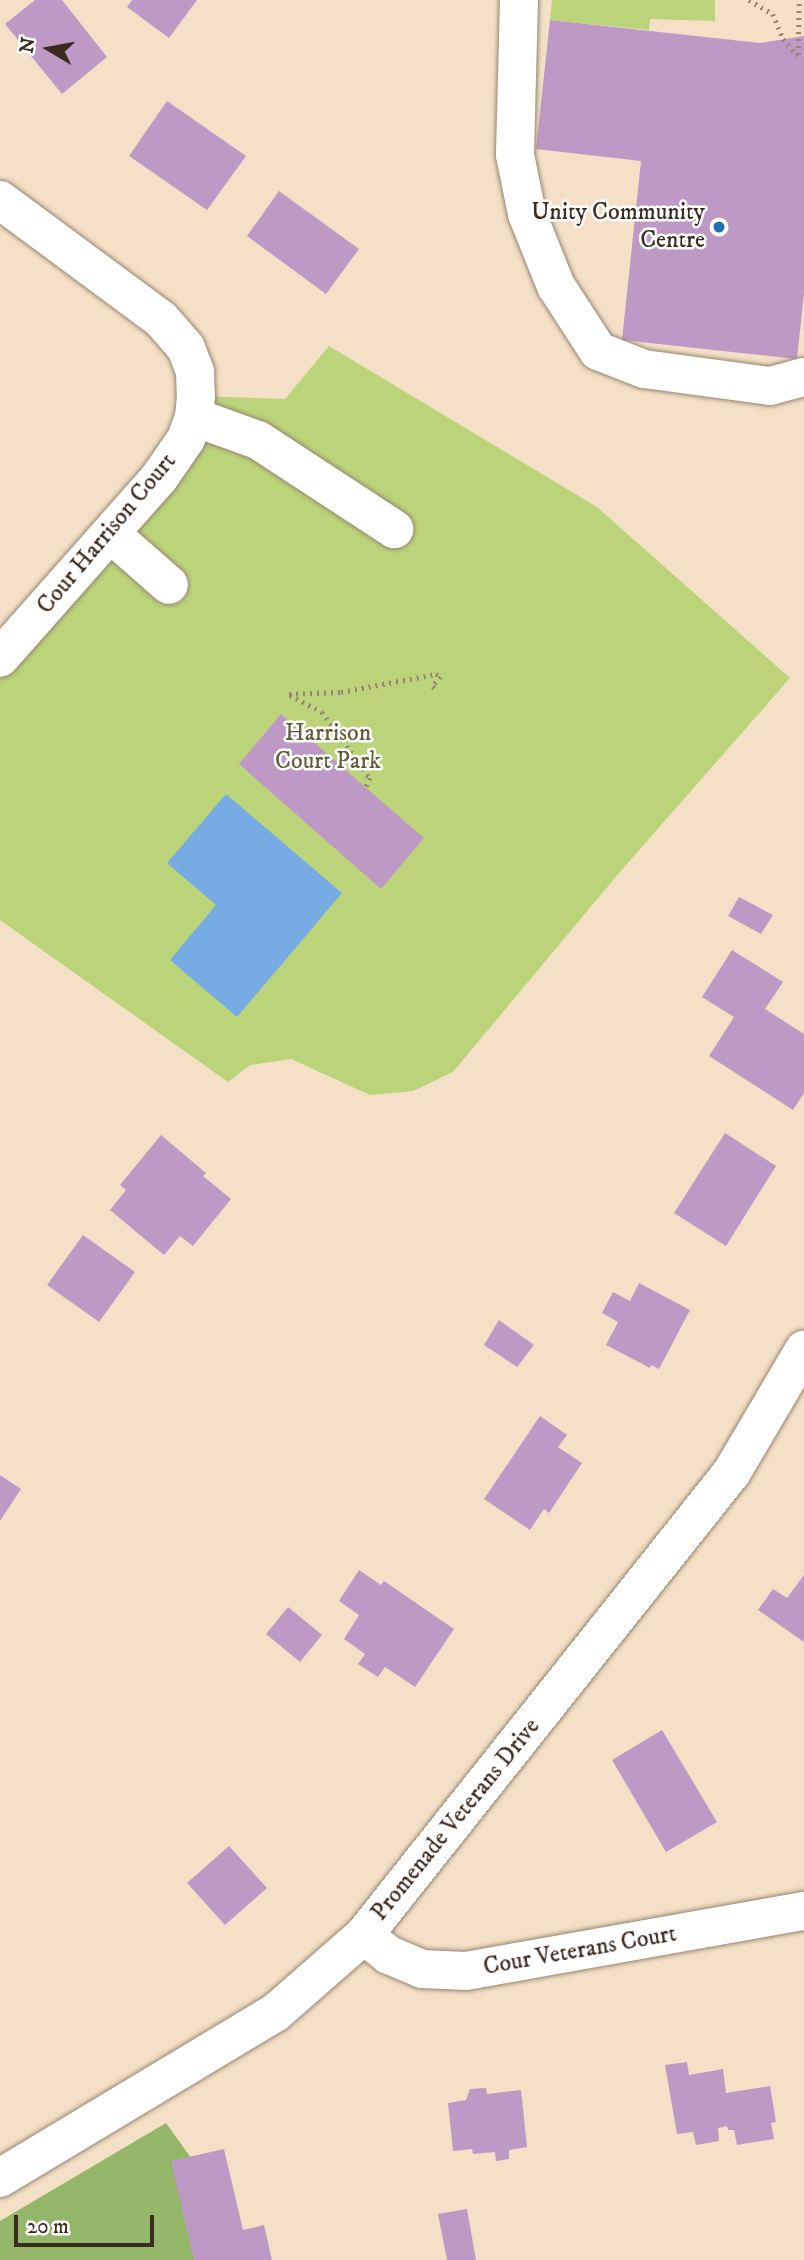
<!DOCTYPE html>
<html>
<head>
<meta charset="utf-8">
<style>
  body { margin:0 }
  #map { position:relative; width:804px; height:2260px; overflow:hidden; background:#f3e0c6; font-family:"IM FELL DW Pica",serif }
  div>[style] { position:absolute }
  .green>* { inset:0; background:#bbd479 }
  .forest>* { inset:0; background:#94b669 }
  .water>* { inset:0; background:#76abe4 }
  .building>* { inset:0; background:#bf99c5 }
  .path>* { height:4.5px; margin-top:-2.25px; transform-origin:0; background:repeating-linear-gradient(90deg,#978572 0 2px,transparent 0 7px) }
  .roads { filter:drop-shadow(0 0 2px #978572) drop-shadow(0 0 2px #978572) }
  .minor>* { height:38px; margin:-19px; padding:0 19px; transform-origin:19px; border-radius:19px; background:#fff }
  .dots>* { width:19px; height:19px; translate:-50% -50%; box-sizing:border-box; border:4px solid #fff; border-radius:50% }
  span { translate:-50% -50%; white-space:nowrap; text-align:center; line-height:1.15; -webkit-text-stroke:5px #fff; paint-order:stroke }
  .poi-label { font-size:24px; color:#3b2a1e }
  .right { translate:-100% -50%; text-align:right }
  .street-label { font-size:24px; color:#3b2a1e }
  .park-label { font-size:24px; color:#615d39 }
  .north { position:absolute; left:14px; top:14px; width:70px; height:70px; -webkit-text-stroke:5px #fff; paint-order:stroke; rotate:280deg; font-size:19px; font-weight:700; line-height:28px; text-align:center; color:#3b2a1e }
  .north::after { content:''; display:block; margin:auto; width:24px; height:32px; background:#3b2a1e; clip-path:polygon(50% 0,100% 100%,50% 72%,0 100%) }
  .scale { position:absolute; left:14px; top:2215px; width:140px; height:32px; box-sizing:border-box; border:4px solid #3b2a1e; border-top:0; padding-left:9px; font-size:21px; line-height:24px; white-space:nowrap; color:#3b2a1e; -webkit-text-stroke:5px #fff; paint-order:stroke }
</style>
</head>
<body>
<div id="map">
  <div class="green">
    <i style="clip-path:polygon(552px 0,715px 0,715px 21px,650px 19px,649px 30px,550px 20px)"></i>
    <i style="clip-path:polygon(329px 346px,597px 507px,790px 678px,619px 873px,453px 1072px,413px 1091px,370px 1095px,291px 1059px,250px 1065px,228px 1082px,0 920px,0 658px,111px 534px,196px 396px,285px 399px)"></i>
  </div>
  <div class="forest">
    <i style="clip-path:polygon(166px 2123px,264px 2260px,0 2260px,0 2221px)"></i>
  </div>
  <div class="water">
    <i style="clip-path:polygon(226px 794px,342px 893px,237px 1017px,170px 960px,216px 905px,167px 863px)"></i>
  </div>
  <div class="building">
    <i style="clip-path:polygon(35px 0,62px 0,107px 57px,62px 94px,5px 24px)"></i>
    <i style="clip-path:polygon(132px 0,197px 0,169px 38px,127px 7px)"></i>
    <i style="clip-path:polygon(550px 20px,760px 43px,804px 36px,804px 293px,797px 359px,622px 340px,641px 161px,536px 149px)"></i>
    <i style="clip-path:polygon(167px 101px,246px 156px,207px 210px,129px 156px)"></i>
    <i style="clip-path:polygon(279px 191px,359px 249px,326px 294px,247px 236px)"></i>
    <i style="clip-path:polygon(281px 714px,424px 838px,381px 889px,239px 764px)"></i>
    <i style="clip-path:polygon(739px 897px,773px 915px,761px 934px,728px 916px)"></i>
    <i style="clip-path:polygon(732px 950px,783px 982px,765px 1009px,804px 1034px,804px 1093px,793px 1110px,709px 1056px,734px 1017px,702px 997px)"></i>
    <i style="clip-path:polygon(725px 1133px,776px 1166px,726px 1246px,674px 1213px)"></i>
    <i style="clip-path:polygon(161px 1135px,206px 1173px,203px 1176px,231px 1199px,193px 1246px,180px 1236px,164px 1255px,110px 1210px,126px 1190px,120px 1185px)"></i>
    <i style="clip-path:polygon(83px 1235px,135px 1272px,99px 1322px,47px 1285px)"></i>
    <i style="clip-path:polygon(639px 1283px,690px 1310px,659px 1369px,651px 1365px,650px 1368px,606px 1345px,618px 1322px,602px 1313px,613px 1292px,630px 1301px)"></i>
    <i style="clip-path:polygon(499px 1320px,534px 1345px,517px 1367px,484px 1345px)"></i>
    <i style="clip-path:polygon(540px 1416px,567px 1435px,558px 1447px,582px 1463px,549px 1513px,544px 1509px,530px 1530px,484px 1499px)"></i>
    <i style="clip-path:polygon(0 1475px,21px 1489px,0 1521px)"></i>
    <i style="clip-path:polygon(359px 1570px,381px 1585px,384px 1581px,454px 1629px,415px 1687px,385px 1667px,378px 1677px,358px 1664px,365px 1654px,344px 1639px,359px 1615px,339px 1601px)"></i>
    <i style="clip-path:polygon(804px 1575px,804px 1642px,758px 1610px,773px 1589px,787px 1598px)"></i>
    <i style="clip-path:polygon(288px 1607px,322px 1635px,300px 1662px,266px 1634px)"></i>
    <i style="clip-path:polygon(662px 1730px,717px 1822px,666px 1852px,612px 1760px)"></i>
    <i style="clip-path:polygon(229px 1846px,267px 1888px,225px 1925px,187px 1883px)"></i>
    <i style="clip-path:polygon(687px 2062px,689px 2075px,723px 2069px,726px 2093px,770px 2086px,776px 2122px,771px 2123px,774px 2139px,737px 2145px,734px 2130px,728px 2130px,727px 2126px,718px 2128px,719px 2141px,696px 2145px,693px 2132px,677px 2134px,665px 2065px)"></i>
    <i style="clip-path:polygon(486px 2088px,487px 2094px,521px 2090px,527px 2147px,509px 2150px,509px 2159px,496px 2161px,495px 2152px,473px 2154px,472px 2149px,453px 2151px,448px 2103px,466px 2100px,470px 2089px)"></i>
    <i style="clip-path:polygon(224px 2149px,243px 2230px,264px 2225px,272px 2260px,194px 2260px,171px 2161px)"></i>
    <i style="clip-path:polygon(467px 2209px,476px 2260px,447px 2260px,438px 2214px)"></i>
  </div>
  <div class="path">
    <i style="left:749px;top:0;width:28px;rotate:30deg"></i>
    <i style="left:773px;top:14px;width:27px;rotate:68deg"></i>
    <i style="left:783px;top:39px;width:22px;rotate:47deg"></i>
    <i style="left:798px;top:55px;width:55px;rotate:-89deg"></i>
    <i style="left:289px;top:694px;width:52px;rotate:-2.2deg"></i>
    <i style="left:341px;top:692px;width:97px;rotate:-10.7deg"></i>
    <i style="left:436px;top:674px;width:6px;rotate:31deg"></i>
    <i style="left:441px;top:677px;width:12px;rotate:132deg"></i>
    <i style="left:433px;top:686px;width:4px;rotate:45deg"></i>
    <i style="left:290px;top:695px;width:36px;rotate:28deg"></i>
    <i style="left:322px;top:712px;width:82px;rotate:54deg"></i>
    <i style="left:370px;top:778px;width:11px;rotate:112deg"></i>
  </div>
  <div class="roads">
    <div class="minor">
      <i style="left:519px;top:0;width:155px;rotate:91.5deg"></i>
      <i style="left:515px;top:155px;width:60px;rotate:78.5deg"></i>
      <i style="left:527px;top:214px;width:78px;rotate:68.1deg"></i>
      <i style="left:556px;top:286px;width:77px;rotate:57.1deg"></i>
      <i style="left:598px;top:351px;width:49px;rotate:21.4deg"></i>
      <i style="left:644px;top:369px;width:127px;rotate:7.7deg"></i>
      <i style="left:770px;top:386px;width:35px;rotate:-15deg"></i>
      <i style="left:0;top:200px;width:200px;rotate:36.5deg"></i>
      <i style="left:161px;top:319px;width:38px;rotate:49deg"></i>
      <i style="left:186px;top:348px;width:26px;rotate:69deg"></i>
      <i style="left:195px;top:372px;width:24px;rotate:88deg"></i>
      <i style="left:196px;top:396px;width:21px;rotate:95deg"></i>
      <i style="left:194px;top:417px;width:23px;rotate:110deg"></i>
      <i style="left:186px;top:439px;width:47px;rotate:124.7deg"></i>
      <i style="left:159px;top:478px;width:240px;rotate:131.5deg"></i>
      <i style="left:194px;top:417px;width:68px;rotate:19.8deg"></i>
      <i style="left:258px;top:440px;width:163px;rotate:33.2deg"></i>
      <i style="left:111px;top:534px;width:77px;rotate:41.3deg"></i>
      <i style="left:364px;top:1935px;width:32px;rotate:39deg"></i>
      <i style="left:389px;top:1955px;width:36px;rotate:23deg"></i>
      <i style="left:422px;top:1969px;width:44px;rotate:2.6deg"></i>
      <i style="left:466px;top:1971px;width:343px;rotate:-10.1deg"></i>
      <i style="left:0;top:2178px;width:321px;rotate:-31deg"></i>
      <i style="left:275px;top:2013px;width:118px;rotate:-41.2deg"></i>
      <i style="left:364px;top:1935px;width:591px;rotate:-51.52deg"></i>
      <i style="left:732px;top:1472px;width:142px;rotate:-59.5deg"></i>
    </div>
  </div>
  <div class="dots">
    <i style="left:719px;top:227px;background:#1f6fb2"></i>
  </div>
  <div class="poi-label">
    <span class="right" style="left:705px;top:227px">Unity Community<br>Centre</span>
  </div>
  <div class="street-label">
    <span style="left:107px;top:534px;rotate:-50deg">Cour Harrison Court</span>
    <span style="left:456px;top:1820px;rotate:-51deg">Promenade Veterans Drive</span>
    <span style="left:580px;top:1951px;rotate:-10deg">Cour Veterans Court</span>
  </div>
  <div class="park-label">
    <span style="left:328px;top:748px">Harrison<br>Court Park</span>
  </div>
  <div class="north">N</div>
  <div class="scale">20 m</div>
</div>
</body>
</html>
